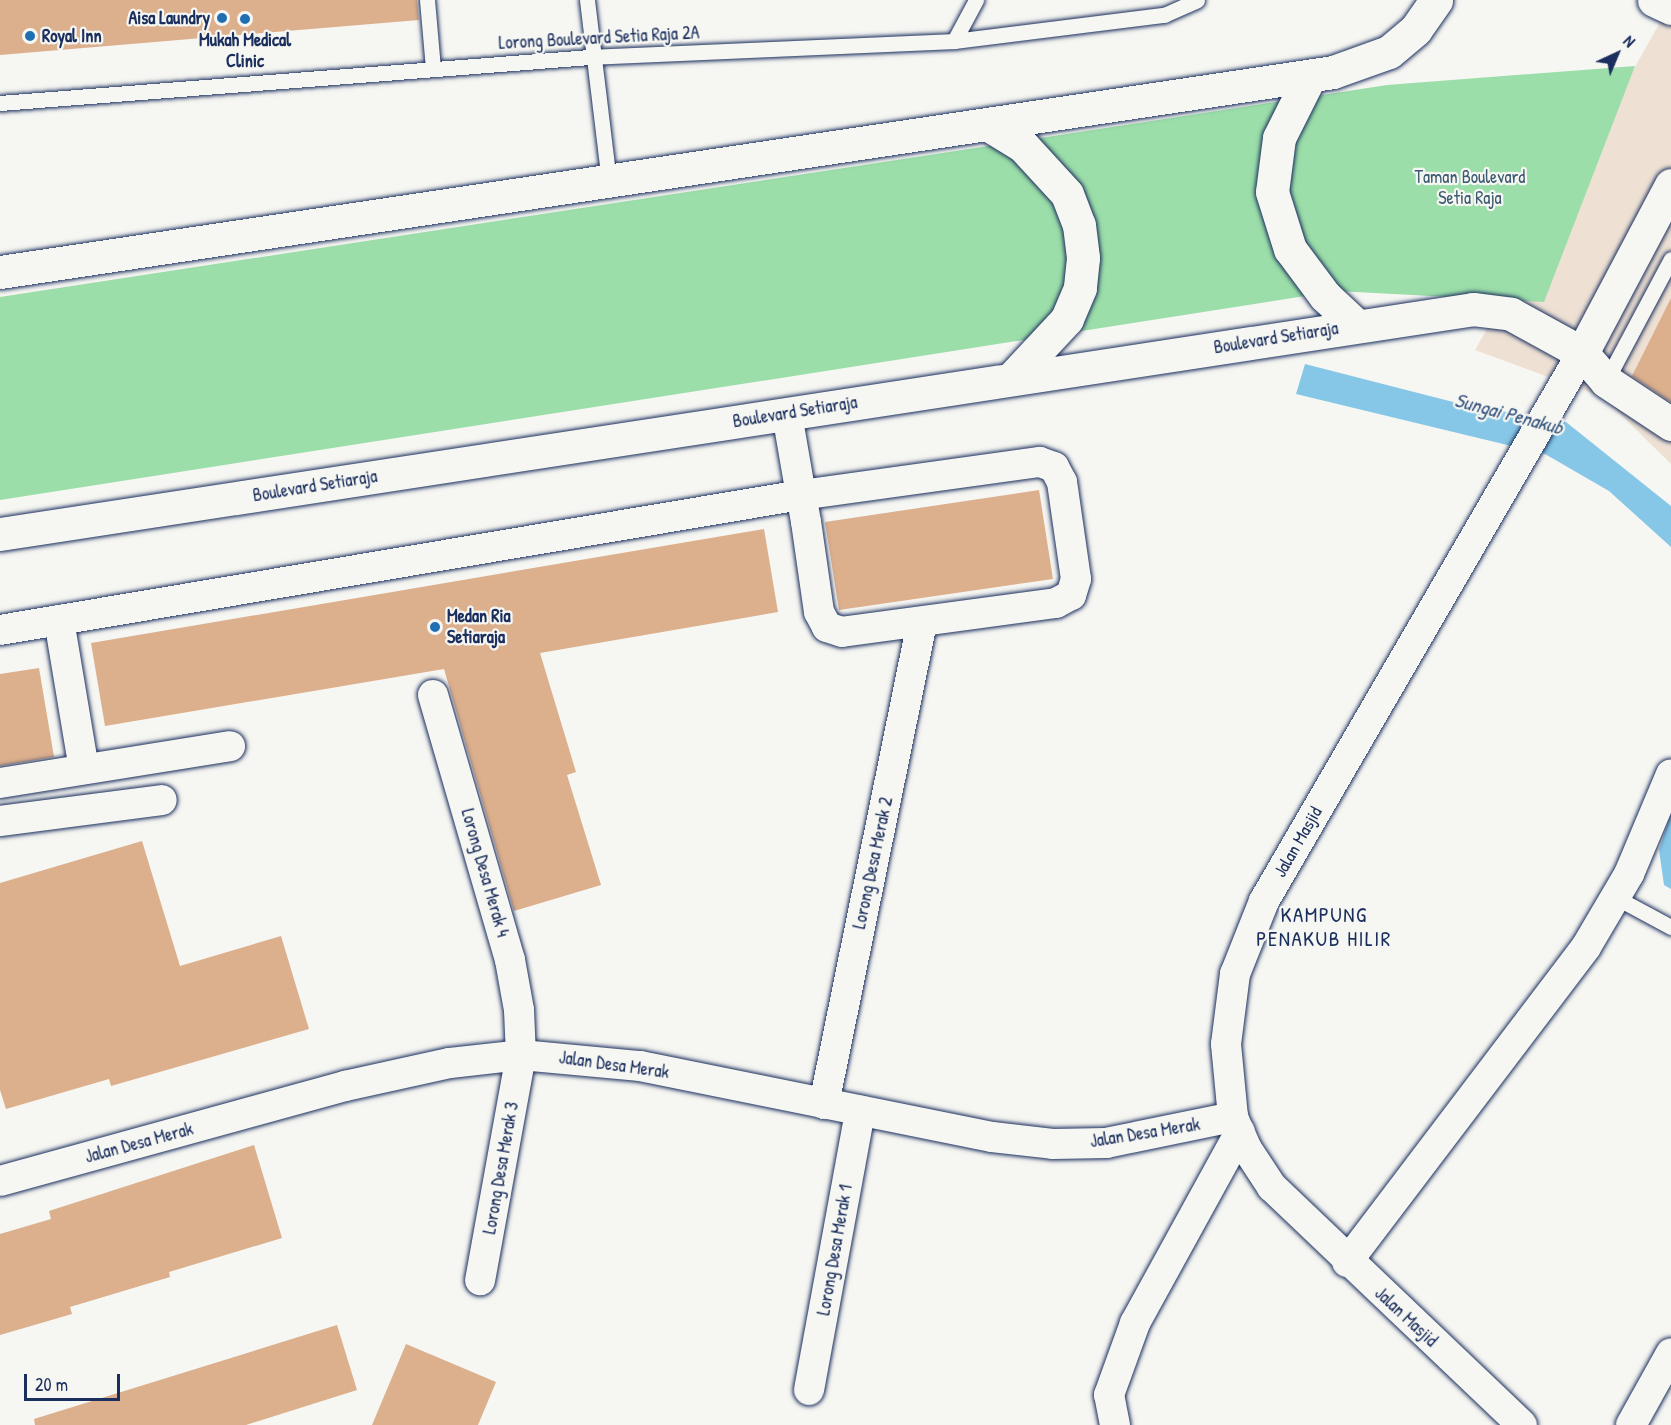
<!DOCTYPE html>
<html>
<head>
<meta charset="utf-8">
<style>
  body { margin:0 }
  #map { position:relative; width:1671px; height:1425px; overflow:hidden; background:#f6f6f2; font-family:"Patrick Hand",sans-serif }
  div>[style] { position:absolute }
  .built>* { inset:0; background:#eee1d4 }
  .green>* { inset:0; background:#9bdea9 }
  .water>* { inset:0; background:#86c7e7 }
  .building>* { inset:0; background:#dcaf8d }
  .roads { filter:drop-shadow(0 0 2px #1b2f5e) drop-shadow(0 0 2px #1b2f5e) }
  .lane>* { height:15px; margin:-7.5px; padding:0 7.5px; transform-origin:7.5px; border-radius:7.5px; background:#f6f6f2 }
  .street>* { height:30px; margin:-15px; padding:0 15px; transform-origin:15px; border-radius:15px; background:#f6f6f2 }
  .secondary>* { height:33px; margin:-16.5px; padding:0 16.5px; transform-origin:16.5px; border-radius:16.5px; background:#f6f6f2 }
  .dots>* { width:16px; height:16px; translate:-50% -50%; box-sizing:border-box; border:3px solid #f6f6f2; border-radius:50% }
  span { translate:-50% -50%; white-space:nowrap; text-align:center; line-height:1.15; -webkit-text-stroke:4.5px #f6f6f2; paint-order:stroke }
  .poi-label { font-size:18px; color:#1b2f5e; font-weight:700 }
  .right { translate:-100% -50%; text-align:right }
  .left { translate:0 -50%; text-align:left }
  .street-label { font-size:18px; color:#1b2f5e }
  .park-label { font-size:18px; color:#3b5b71 }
  .water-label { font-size:20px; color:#365580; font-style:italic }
  .quarter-label { font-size:21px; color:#1b2f5e; letter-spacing:1.5px }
  .north { position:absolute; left:1587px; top:24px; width:60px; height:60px; -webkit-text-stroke:4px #f6f6f2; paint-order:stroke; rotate:44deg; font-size:16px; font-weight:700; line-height:24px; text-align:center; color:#1b2f5e }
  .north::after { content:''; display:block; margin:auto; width:21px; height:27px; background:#1b2f5e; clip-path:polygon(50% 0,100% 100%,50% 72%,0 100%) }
  .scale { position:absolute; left:24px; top:1374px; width:96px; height:27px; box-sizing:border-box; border:3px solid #1b2f5e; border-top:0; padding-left:8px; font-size:18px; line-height:21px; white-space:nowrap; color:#1b2f5e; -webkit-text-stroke:4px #f6f6f2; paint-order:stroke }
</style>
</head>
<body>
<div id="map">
  <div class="built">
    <i style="clip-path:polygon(1671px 3px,1671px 464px,1603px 397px,1475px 350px)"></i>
  </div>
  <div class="green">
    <i style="clip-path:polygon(1635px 66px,1544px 302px,1337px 291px,0 500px,0 297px,1387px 85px)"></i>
  </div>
  <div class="water">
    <i style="clip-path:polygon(1305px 364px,1461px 404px,1566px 422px,1671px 506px,1671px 547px,1609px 491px,1545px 454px,1296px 394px)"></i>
    <i style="clip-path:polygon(1671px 813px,1671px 889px,1664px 885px,1659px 850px)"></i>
  </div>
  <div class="building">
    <i style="clip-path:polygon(0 0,417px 0,419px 20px,0 55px)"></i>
    <i style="clip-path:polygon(1671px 298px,1671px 402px,1632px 376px)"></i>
    <i style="clip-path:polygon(1039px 490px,1053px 579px,839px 610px,825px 522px)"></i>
    <i style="clip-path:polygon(764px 529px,778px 612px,540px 653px,576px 772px,567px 775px,601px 885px,514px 911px,444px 669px,105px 726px,91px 643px)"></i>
    <i style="clip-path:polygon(39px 668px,54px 757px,0 766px,0 674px)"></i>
    <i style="clip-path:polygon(142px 841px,180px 966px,281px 936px,309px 1029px,111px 1086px,109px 1079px,6px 1109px,0 1090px,0 883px)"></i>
    <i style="clip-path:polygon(254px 1145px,282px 1238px,169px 1272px,170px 1277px,70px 1307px,72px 1314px,0 1335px,0 1234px,51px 1219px,49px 1211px)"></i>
    <i style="clip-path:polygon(337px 1325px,357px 1390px,246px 1425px,35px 1425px,34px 1419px)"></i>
    <i style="clip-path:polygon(406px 1344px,496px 1382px,478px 1425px,372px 1425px)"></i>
  </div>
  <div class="roads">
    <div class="lane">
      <i style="left:427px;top:0;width:69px;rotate:85deg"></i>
      <i style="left:587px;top:0;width:182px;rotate:83.1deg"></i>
      <i style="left:954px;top:41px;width:47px;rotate:-61.8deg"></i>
      <i style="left:0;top:103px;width:592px;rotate:-4.46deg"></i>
      <i style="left:590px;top:57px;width:364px;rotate:-2.5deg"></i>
      <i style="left:954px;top:41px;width:212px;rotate:-7.1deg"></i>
      <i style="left:1164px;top:15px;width:36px;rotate:-24deg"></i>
      <i style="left:1606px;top:381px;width:138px;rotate:-62deg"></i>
      <i style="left:1615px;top:897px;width:64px;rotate:28.2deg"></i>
    </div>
    <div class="street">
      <i style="left:59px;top:620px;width:151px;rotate:80.5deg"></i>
      <i style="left:0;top:630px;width:812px;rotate:-9.57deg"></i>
      <i style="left:801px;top:495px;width:241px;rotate:-7.9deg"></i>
      <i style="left:1040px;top:462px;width:15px;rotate:20deg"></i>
      <i style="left:1054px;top:467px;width:17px;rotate:62deg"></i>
      <i style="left:1062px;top:482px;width:98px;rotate:81.8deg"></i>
      <i style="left:1076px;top:579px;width:17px;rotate:107deg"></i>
      <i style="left:1071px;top:595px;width:17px;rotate:152deg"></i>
      <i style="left:1056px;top:603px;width:216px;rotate:172.3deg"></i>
      <i style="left:842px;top:632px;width:16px;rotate:-162deg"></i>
      <i style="left:827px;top:627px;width:17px;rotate:-118deg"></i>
      <i style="left:819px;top:612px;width:91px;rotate:-98.2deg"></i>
      <i style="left:806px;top:522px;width:27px;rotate:-100deg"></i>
      <i style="left:801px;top:495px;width:82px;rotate:-99.8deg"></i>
      <i style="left:433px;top:695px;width:276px;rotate:73.8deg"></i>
      <i style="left:510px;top:960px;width:51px;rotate:79.8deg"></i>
      <i style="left:519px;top:1010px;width:45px;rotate:87.5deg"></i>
      <i style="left:521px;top:1055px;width:229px;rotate:100.3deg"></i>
      <i style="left:0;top:783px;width:233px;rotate:-9.1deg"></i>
      <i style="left:0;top:821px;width:163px;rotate:-7.4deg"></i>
      <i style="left:824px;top:1104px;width:492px;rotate:-78.5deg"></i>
      <i style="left:0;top:1181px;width:358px;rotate:-15.4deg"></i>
      <i style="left:345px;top:1086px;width:107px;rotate:-12.4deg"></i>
      <i style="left:450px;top:1063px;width:71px;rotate:-6.4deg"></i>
      <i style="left:521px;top:1055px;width:120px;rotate:5.3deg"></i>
      <i style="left:640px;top:1066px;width:359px;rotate:11.4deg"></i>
      <i style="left:992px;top:1137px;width:61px;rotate:6.5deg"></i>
      <i style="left:1053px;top:1144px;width:53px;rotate:-1.1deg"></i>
      <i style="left:1106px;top:1143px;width:130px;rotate:-11.6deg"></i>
      <i style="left:1347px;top:1262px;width:395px;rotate:-52.8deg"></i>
      <i style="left:1586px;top:947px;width:85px;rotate:-59.5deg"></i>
      <i style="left:1629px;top:874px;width:108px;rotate:-67.2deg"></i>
      <i style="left:809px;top:1390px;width:284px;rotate:-79.6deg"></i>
      <i style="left:1115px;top:1425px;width:31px;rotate:-101deg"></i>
      <i style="left:1109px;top:1395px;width:77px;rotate:-70.1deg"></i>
      <i style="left:1135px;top:1323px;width:218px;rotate:-61.2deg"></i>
      <i style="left:1522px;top:1425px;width:345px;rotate:-136.4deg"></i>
      <i style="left:1272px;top:1187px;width:45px;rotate:-123.3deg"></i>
      <i style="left:1247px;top:1149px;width:35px;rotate:-114deg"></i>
      <i style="left:1233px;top:1117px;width:73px;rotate:-95.5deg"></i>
      <i style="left:1226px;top:1044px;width:71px;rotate:-82.7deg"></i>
      <i style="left:1235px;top:974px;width:79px;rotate:-68.3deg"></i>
      <i style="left:1264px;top:901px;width:634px;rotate:-59.87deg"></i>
      <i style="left:1631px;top:1425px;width:82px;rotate:-60.9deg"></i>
    </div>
    <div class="secondary">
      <i style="left:1654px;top:0;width:19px;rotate:25deg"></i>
      <i style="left:1310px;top:76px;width:69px;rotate:116.6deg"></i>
      <i style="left:1279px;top:138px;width:54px;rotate:97.4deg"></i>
      <i style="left:1272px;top:192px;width:60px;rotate:72.5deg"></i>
      <i style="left:1290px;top:249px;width:59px;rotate:53.3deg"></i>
      <i style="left:1325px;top:296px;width:44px;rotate:43.2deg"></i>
      <i style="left:987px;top:124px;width:42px;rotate:31.4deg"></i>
      <i style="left:1023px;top:146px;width:65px;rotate:47.5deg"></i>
      <i style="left:1067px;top:194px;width:33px;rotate:69deg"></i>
      <i style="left:1079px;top:225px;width:33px;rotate:83deg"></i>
      <i style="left:1083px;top:258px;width:30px;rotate:96deg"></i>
      <i style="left:1080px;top:288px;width:34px;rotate:113deg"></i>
      <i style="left:1067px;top:319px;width:82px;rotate:133deg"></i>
      <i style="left:0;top:272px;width:1348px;rotate:-8.53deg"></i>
      <i style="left:1333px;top:72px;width:59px;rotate:-19.7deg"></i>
      <i style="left:1389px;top:52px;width:35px;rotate:-40deg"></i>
      <i style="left:1416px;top:29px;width:35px;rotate:-55deg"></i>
      <i style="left:1582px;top:353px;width:190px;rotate:-62.1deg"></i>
      <i style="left:0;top:534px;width:1490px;rotate:-8.68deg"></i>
      <i style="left:1473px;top:309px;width:38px;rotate:7deg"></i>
      <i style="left:1511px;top:314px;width:81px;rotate:28.8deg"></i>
      <i style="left:1582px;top:353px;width:37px;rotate:49deg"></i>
      <i style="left:1606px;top:381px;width:78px;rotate:33.5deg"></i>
    </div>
  </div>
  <div class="dots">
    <i style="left:222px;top:18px;background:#1f6fb2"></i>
    <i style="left:245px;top:19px;background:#1f6fb2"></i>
    <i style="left:30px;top:36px;background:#1f6fb2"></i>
    <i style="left:435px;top:627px;background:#1f6fb2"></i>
  </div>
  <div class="poi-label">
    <span class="right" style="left:210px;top:18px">Aisa Laundry</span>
    <span class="left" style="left:42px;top:36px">Royal Inn</span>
    <span style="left:245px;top:51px">Mukah Medical<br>Clinic</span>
    <span class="left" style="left:447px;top:627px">Medan Ria<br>Setiaraja</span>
  </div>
  <div class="street-label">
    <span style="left:599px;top:38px;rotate:-3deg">Lorong Boulevard Setia Raja 2A</span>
    <span style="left:1276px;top:338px;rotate:-9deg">Boulevard Setiaraja</span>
    <span style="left:795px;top:412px;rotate:-9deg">Boulevard Setiaraja</span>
    <span style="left:315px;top:486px;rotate:-9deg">Boulevard Setiaraja</span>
    <span style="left:1298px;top:842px;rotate:-60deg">Jalan Masjid</span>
    <span style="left:873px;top:863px;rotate:-78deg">Lorong Desa Merak 2</span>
    <span style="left:485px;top:873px;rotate:74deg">Lorong Desa Merak 4</span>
    <span style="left:614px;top:1065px;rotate:8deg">Jalan Desa Merak</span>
    <span style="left:1145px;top:1133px;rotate:-9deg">Jalan Desa Merak</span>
    <span style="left:139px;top:1143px;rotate:-15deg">Jalan Desa Merak</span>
    <span style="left:501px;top:1168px;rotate:-80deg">Lorong Desa Merak 3</span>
    <span style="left:835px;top:1250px;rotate:-80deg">Lorong Desa Merak 1</span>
    <span style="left:1406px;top:1317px;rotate:43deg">Jalan Masjid</span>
  </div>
  <div class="park-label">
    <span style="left:1470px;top:188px">Taman Boulevard<br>Setia Raja</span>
  </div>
  <div class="water-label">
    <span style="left:1509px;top:413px;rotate:15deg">Sungai Penakub</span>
  </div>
  <div class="quarter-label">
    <span style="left:1324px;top:927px">KAMPUNG<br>PENAKUB HILIR</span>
  </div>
  <div class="north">N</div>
  <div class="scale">20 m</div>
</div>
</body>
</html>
